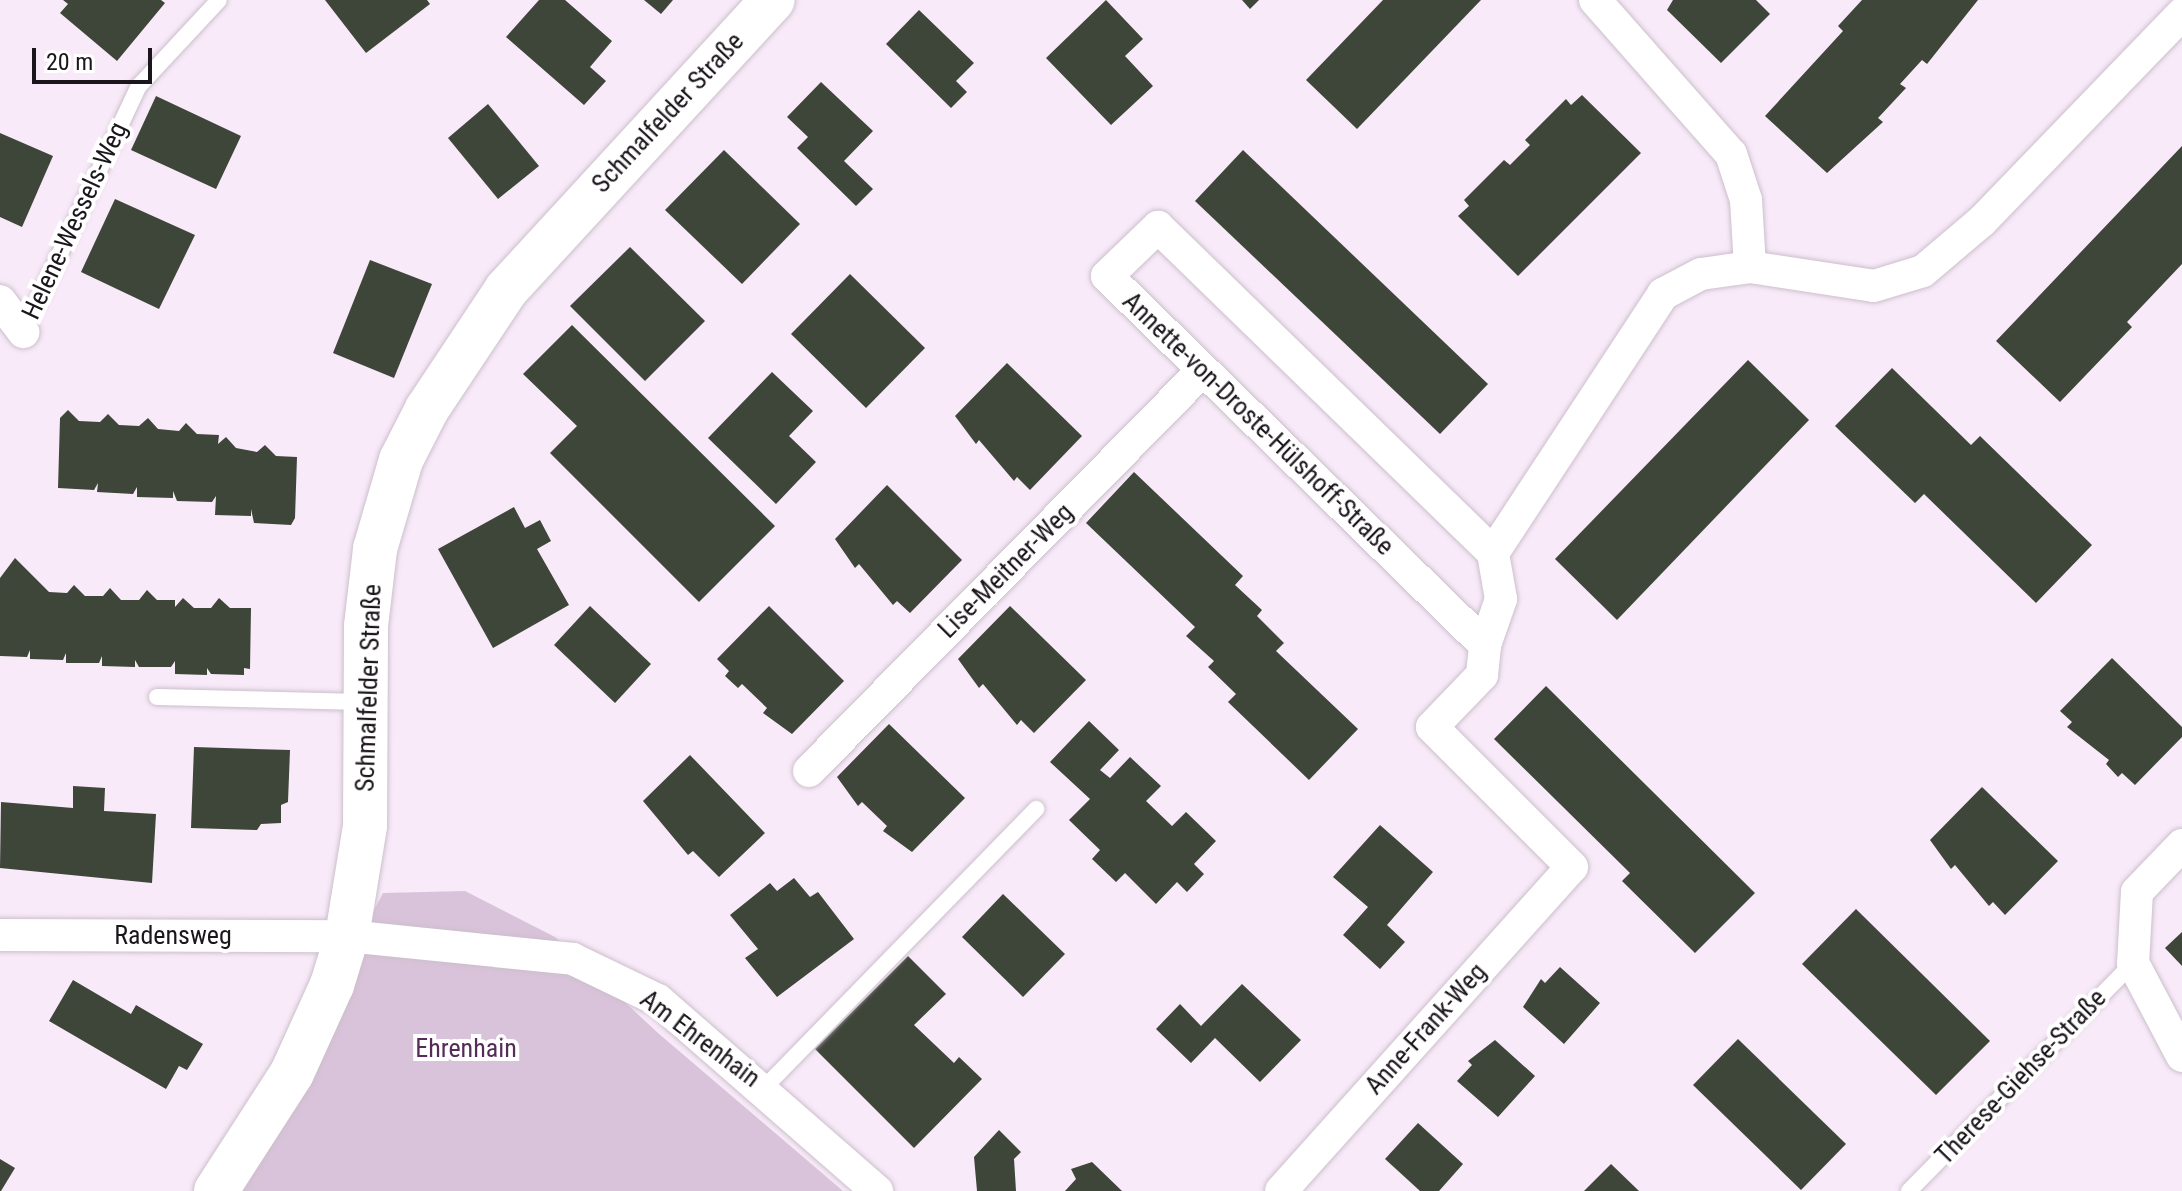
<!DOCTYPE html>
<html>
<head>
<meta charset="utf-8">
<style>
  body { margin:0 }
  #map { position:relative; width:2182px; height:1191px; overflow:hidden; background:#f8eaf8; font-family:"Roboto Condensed",sans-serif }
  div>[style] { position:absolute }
  .green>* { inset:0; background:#d9c3da }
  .building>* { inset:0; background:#3e4539 }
  .roads { filter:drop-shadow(0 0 2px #ccbfcc) drop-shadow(0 0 2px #ccbfcc) }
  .lane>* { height:16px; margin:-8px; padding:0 8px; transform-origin:8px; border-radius:8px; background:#fff }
  .street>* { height:32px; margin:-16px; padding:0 16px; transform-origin:16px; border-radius:16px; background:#fff }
  .secondary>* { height:44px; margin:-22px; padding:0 22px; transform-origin:22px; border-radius:22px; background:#fff }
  span { translate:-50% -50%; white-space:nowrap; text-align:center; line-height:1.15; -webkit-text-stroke:8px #fff; paint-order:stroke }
  .street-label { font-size:26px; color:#1b161b }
  .park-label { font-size:26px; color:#552c57 }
  .scale { position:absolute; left:32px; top:48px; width:120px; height:36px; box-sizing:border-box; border:4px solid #1b161b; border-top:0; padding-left:10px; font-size:24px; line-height:28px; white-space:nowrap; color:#1b161b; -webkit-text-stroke:6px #fff; paint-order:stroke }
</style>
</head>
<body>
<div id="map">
  <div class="green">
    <i style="clip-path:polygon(465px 891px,555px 937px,658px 1033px,843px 1191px,227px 1191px,383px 893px)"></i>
  </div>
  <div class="building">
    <i style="clip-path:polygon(63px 0,161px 0,165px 3px,117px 61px,60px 13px,68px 4px)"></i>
    <i style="clip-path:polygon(325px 0,427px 0,430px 4px,366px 53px)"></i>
    <i style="clip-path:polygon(539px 0,565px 0,612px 41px,590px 67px,606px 81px,584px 105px,506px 37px)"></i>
    <i style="clip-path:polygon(644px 0,673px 0,661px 14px)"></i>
    <i style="clip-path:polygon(1106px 0,1143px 39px,1125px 56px,1153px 86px,1111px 125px,1046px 58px)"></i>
    <i style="clip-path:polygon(1242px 0,1259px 0,1250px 9px)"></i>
    <i style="clip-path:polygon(1383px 0,1481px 0,1357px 129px,1306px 80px)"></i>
    <i style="clip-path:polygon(1673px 0,1756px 0,1770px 14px,1721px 63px,1667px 10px)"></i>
    <i style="clip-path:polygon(1862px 0,1978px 0,1927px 64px,1922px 60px,1900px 84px,1906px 88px,1878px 118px,1883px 122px,1827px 173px,1765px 116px,1843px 31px,1838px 26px)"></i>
    <i style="clip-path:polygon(919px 10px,974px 63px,956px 81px,967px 92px,951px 108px,886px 44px)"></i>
    <i style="clip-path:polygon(821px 82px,873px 131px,844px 161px,873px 189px,856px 206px,797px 148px,808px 137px,787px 117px)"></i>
    <i style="clip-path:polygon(1582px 95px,1641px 153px,1518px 276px,1458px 216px,1469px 206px,1464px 200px,1504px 160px,1510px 165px,1530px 145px,1525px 140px,1566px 99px,1571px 105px)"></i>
    <i style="clip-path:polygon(156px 96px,241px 136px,216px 189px,131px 150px)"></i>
    <i style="clip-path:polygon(488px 104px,539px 166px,498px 199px,448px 138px)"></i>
    <i style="clip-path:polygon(0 133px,53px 156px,22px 227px,0 217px)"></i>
    <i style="clip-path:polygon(2182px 146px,2182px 264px,2127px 322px,2132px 327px,2060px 402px,1996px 341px)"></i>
    <i style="clip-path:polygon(724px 150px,800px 224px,742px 284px,665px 210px)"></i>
    <i style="clip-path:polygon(1243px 150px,1488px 384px,1440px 434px,1195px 201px)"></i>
    <i style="clip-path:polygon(115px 199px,195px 235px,159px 309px,81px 272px)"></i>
    <i style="clip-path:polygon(630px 247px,705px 321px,645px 381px,570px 306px)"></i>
    <i style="clip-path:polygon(370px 260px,432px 284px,394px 378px,333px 353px)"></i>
    <i style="clip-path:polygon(850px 274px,925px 348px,866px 408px,791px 334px)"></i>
    <i style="clip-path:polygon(572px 325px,775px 526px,699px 602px,550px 453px,577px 426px,523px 374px)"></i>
    <i style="clip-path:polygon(1748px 360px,1809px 420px,1617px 620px,1555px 559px)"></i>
    <i style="clip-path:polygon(1007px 363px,1082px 436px,1030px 490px,1017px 477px,1014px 481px,979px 440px,976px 444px,955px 416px)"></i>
    <i style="clip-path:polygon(1892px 368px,1971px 445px,1980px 436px,2092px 545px,2036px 603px,1924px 494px,1915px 503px,1835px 426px)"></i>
    <i style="clip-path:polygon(772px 372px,813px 411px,789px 436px,816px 462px,776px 504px,708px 438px)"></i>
    <i style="clip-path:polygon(68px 410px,79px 421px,100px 422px,108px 414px,119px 425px,139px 426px,148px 418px,158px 429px,179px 431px,186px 423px,197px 434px,219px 435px,218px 444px,226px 437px,236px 448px,257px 452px,265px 445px,276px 456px,297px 457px,295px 518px,291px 525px,254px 523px,251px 509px,251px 516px,215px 515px,216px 496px,212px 502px,177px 501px,173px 491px,173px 498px,137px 497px,137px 487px,133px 494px,97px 492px,98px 483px,94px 490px,58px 488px,60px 418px)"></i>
    <i style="clip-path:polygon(1134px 472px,1243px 576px,1235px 585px,1262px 610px,1257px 616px,1284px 643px,1276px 651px,1358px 729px,1309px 780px,1228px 702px,1236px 694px,1208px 667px,1214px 661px,1186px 636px,1195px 627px,1086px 523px)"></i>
    <i style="clip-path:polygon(887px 485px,962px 560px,910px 613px,897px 601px,893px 605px,859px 564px,855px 568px,835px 539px)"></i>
    <i style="clip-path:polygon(514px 507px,525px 528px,540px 520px,551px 541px,537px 549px,569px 605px,493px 648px,438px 549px)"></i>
    <i style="clip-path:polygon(15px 558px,49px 592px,67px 593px,74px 585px,85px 596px,103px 596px,110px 588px,121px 600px,139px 600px,147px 590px,157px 600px,175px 600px,175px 607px,183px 598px,194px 608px,211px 608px,219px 598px,230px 608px,251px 608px,250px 669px,244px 668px,244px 675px,211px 674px,207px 668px,207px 675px,175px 674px,175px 661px,171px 667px,139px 667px,135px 660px,135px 667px,102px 666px,102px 656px,99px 663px,66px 663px,66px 653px,63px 660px,30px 659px,30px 650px,27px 657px,0 656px,0 578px)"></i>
    <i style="clip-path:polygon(590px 606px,651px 664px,615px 703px,554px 645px)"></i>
    <i style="clip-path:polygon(769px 606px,844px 681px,792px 734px,763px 713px,767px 708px,742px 684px,738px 688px,725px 676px,729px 671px,717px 659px)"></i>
    <i style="clip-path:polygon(1010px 606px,1086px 680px,1034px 733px,1021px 720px,1017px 725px,983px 684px,979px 688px,958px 659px)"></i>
    <i style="clip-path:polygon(2112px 658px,2182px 727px,2182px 737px,2135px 785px,2122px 773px,2118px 777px,2106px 764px,2109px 760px,2067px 727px,2072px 722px,2060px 711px)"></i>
    <i style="clip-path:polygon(1546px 686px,1755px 893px,1695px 953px,1622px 881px,1630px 873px,1494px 739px)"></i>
    <i style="clip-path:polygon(1089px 721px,1119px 750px,1100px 770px,1110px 778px,1130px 757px,1161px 786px,1146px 801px,1172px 826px,1186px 812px,1216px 841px,1194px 864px,1204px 874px,1187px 892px,1177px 882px,1156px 904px,1125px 873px,1116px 882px,1092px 859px,1100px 850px,1069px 820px,1090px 799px,1050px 762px)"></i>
    <i style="clip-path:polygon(889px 724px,965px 798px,912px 852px,883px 831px,887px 826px,862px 802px,858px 806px,837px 777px)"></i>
    <i style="clip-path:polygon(194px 747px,290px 750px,288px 802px,281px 805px,281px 823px,261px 824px,257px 830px,191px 828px)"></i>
    <i style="clip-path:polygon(690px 755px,765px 833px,719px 877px,693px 851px,688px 855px,643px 801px)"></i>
    <i style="clip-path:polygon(73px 786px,105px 788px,104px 811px,156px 814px,152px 883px,0 868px,1px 802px,73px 808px)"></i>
    <i style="clip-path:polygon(1982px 787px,2058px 861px,2005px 915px,1993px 902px,1989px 906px,1955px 865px,1951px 869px,1930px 840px)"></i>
    <i style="clip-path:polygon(1380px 825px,1433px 872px,1387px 925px,1405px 942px,1380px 969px,1343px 935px,1368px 907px,1333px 877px)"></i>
    <i style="clip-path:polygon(794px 878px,810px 897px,818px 892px,854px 939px,777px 997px,745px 958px,758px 949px,730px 915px,770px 883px,777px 891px)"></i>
    <i style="clip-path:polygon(1003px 894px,1065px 954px,1023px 997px,962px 937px)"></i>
    <i style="clip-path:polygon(1856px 909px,1990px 1041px,1936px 1095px,1802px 964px)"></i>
    <i style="clip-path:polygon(2182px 932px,2182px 966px,2165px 948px)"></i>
    <i style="clip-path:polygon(908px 956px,946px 994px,914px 1025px,954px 1063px,959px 1057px,982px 1079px,914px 1148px,815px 1049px)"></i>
    <i style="clip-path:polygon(1560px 967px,1600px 1003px,1564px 1044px,1523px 1007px,1541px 979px,1545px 983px)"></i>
    <i style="clip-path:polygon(73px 980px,131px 1014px,136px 1005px,203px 1044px,187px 1070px,179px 1066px,166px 1089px,49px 1021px)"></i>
    <i style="clip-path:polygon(1242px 984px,1301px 1040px,1260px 1082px,1215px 1038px,1191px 1063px,1156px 1029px,1180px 1004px,1201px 1026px)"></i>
    <i style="clip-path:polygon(1738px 1039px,1846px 1144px,1801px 1190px,1693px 1085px)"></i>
    <i style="clip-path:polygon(1495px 1040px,1535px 1076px,1498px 1117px,1457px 1081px,1472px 1065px,1468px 1061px)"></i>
    <i style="clip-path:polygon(1418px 1123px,1463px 1164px,1439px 1191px,1420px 1191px,1385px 1159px)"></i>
    <i style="clip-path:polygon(999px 1130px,1021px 1152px,1014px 1159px,1016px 1191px,977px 1191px,974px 1157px)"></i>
    <i style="clip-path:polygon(0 1159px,15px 1168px,1px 1191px,0 1191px)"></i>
    <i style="clip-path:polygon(1092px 1162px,1122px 1191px,1065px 1191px,1076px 1179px,1071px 1169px)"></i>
    <i style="clip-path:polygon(1611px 1164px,1639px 1191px,1584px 1191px)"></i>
  </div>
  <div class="roads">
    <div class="lane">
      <i style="left:23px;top:332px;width:272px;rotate:-64.8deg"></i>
      <i style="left:139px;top:86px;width:117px;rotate:-47.1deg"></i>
      <i style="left:157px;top:697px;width:207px;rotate:1.4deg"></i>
      <i style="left:764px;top:1088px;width:390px;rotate:-45.7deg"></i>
      <i style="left:1909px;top:1191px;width:320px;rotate:-45.5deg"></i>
    </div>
    <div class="street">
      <i style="left:1595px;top:0;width:205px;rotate:48.6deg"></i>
      <i style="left:1731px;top:154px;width:48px;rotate:71.9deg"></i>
      <i style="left:1746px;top:200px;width:67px;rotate:86.6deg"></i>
      <i style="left:0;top:301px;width:39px;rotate:53deg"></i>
      <i style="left:1485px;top:645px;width:528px;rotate:-135.69deg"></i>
      <i style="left:1107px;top:276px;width:71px;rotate:-43.9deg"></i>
      <i style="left:1158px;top:227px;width:467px;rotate:44.2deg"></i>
      <i style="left:809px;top:771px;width:562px;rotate:-45.5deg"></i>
      <i style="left:2182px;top:845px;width:65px;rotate:133.8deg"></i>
      <i style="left:2137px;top:892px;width:71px;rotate:93.2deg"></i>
      <i style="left:2133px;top:963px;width:105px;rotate:62.2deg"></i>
      <i style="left:0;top:935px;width:347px;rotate:0.2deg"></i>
      <i style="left:347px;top:936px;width:227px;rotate:5.8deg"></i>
      <i style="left:573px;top:959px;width:94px;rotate:25.8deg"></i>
      <i style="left:658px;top:1000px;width:291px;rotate:41.1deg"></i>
      <i style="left:1281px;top:1191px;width:435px;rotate:-48.1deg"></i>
      <i style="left:1572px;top:867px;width:198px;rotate:-135deg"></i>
      <i style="left:1432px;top:727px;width:72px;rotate:-46.1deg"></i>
      <i style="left:1482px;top:675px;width:30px;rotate:-84deg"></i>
      <i style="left:1485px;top:645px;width:49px;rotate:-70.8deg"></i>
      <i style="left:1501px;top:599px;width:47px;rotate:-99.9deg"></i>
      <i style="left:1493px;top:553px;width:310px;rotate:-56.7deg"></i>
      <i style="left:1663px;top:294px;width:43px;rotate:-27.8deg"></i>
      <i style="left:1701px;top:274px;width:49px;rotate:-8.1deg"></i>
      <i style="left:1750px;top:267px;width:125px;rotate:8.7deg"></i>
      <i style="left:1874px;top:286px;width:51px;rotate:-17deg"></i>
      <i style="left:1923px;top:271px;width:77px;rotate:-40.3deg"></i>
      <i style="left:1982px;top:221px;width:288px;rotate:-46deg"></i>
    </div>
    <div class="secondary">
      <i style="left:216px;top:1191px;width:140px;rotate:-57.2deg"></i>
      <i style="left:292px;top:1073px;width:97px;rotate:-65.6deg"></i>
      <i style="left:332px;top:985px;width:51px;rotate:-73deg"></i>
      <i style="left:347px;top:936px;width:111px;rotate:-80.7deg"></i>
      <i style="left:365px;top:826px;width:200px;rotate:-89.7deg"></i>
      <i style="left:366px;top:626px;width:78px;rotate:-83.3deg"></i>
      <i style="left:375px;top:549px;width:93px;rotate:-73.7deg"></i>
      <i style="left:401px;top:460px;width:57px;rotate:-63deg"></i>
      <i style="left:427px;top:409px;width:143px;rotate:-56.4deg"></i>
      <i style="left:506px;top:290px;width:394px;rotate:-47.4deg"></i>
    </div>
  </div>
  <div class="street-label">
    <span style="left:668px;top:113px;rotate:-47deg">Schmalfelder Straße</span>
    <span style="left:75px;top:221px;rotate:-65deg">Helene-Wessels-Weg</span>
    <span style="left:1258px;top:424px;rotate:44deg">Annette-von-Droste-Hülshoff-Straße</span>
    <span style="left:1006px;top:571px;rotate:-45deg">Lise-Meitner-Weg</span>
    <span style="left:369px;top:688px;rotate:-88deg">Schmalfelder Straße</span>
    <span style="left:173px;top:936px">Radensweg</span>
    <span style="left:1426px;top:1029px;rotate:-48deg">Anne-Frank-Weg</span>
    <span style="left:700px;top:1039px;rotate:37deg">Am Ehrenhain</span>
    <span style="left:2021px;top:1077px;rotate:-46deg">Therese-Giehse-Straße</span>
  </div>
  <div class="park-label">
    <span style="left:466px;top:1049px">Ehrenhain</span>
  </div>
  <div class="scale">20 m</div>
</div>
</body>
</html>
